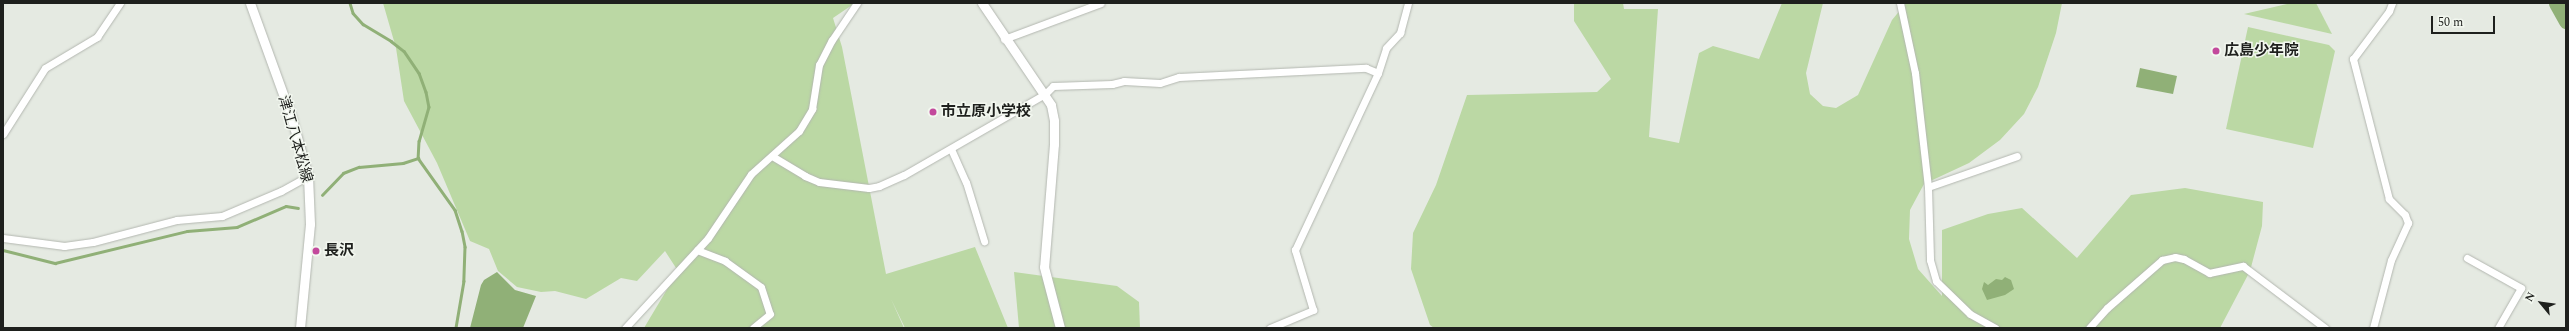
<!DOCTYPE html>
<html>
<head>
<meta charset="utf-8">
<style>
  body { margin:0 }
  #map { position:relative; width:2569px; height:331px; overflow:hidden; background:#e5eae2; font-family:Spectral,"Noto Sans JP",serif }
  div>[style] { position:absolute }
  .green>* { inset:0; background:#bbd8a4 }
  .water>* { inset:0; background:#90b077 }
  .stream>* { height:2.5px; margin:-1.25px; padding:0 1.25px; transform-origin:1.25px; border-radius:1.25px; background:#90b077 }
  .river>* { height:15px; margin:-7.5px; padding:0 7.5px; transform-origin:7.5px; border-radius:7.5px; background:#90b077 }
  .roads { filter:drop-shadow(0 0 1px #b3b7b0) drop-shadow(0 0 1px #b3b7b0) }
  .street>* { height:7px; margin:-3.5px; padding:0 3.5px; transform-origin:3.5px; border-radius:3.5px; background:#fff }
  .secondary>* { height:9px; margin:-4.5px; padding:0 4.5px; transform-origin:4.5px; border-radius:4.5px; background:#fff }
  .dots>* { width:11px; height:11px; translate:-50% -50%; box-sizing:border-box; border:2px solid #f2f7ef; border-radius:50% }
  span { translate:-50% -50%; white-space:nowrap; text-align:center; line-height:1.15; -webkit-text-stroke:3px #f2f7ef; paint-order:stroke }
  .poi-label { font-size:15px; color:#1e201d; font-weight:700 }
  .left { translate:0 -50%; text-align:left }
  .street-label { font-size:15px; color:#1e201d }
  .frame { position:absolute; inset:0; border:4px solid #1e201d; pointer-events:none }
  .north { position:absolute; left:2521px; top:283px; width:40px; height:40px; -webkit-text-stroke:3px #f2f7ef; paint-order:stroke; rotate:299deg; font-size:11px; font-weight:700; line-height:16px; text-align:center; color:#1e201d }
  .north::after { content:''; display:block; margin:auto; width:14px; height:18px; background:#1e201d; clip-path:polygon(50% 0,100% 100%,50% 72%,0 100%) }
  .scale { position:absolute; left:2431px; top:16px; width:64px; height:18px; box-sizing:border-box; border:2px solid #1e201d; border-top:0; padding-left:5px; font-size:12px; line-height:14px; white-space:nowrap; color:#1e201d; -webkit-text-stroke:3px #f2f7ef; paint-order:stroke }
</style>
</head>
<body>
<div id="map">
  <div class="green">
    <i style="clip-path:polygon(383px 3px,855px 3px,833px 18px,842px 47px,886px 274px,975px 247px,1008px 328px,905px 328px,891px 299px,904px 328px,644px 328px,678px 271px,665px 251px,637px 281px,621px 278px,586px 299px,555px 291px,541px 292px,517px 287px,498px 271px,489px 249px,470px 241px,437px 163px,404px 101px,396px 48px)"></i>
    <i style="clip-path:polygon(1574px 3px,1623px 3px,1624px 9px,1658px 9px,1649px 137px,1679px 143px,1699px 53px,1713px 46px,1759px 59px,1782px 3px,1823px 3px,1806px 73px,1810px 94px,1823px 106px,1836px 108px,1858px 95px,1892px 20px,1906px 3px,2062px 3px,2056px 33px,2038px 87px,2024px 114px,2000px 140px,1969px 163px,1924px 184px,1910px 210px,1909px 239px,1918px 269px,1942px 296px,1942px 230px,1988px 214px,2022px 208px,2077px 258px,2131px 195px,2185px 188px,2263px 202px,2262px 226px,2250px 271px,2220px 328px,1434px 328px,1430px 325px,1411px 269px,1413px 233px,1436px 185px,1467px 95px,1597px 92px,1611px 79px,1574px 21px)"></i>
    <i style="clip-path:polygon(2291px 3px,2316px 3px,2332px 34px,2244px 14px)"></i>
    <i style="clip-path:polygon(2248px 27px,2329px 45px,2335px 51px,2313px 148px,2226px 129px)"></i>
    <i style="clip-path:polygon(1014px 272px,1117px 286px,1139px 302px,1140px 328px,1019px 328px)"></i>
  </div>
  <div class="water">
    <i style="clip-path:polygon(2140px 68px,2177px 76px,2173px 94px,2136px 87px)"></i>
    <i style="clip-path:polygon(497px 272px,515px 290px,536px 296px,523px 328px,470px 328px,481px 285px,484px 280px)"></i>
    <i style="clip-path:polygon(2005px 277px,2011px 280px,2014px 289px,2005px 295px,1987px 300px,1982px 289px,1984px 282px,1988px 285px,1996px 279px,2002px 280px)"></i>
  </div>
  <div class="stream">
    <i style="left:350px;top:3px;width:10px;rotate:73deg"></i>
    <i style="left:353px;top:13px;width:15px;rotate:48deg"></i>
    <i style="left:363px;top:24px;width:33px;rotate:31deg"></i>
    <i style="left:391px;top:41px;width:16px;rotate:38deg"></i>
    <i style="left:404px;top:51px;width:27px;rotate:56deg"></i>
    <i style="left:419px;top:73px;width:20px;rotate:70deg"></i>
    <i style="left:426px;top:92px;width:15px;rotate:79deg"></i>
    <i style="left:429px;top:107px;width:35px;rotate:106deg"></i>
    <i style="left:419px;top:141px;width:17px;rotate:93deg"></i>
    <i style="left:418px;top:158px;width:64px;rotate:54.6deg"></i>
    <i style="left:455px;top:210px;width:22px;rotate:72deg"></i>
    <i style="left:462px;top:231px;width:16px;rotate:79deg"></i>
    <i style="left:465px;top:247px;width:34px;rotate:92deg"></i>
    <i style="left:464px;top:281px;width:48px;rotate:99.7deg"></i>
    <i style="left:322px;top:195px;width:30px;rotate:-46deg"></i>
    <i style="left:343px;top:173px;width:17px;rotate:-21deg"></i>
    <i style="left:359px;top:167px;width:44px;rotate:-5.2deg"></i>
    <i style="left:403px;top:163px;width:16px;rotate:-18deg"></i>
    <i style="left:3px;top:250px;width:54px;rotate:14deg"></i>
    <i style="left:55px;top:263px;width:136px;rotate:-13.6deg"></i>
    <i style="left:187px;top:231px;width:50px;rotate:-4.6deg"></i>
    <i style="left:237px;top:227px;width:53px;rotate:-23.2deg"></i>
    <i style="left:286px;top:206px;width:12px;rotate:9deg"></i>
  </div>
  <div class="river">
    <i style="left:2556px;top:3px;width:21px;rotate:61deg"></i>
  </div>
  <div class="roads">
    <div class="street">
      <i style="left:1900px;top:3px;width:72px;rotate:77.9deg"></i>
      <i style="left:1915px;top:73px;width:115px;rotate:83.5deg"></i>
      <i style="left:1928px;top:187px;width:73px;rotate:88.4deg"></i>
      <i style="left:1930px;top:260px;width:22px;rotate:74deg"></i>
      <i style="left:1936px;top:281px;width:47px;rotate:44.1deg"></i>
      <i style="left:1970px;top:314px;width:29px;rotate:29deg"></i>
      <i style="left:1004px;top:39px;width:103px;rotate:-20.4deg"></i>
      <i style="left:3px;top:134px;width:78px;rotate:-57.5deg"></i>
      <i style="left:45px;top:68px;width:61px;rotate:-30.8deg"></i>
      <i style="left:97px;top:37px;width:41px;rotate:-55.9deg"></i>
      <i style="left:951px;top:149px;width:36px;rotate:66deg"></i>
      <i style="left:966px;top:182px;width:62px;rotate:73deg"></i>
      <i style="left:772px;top:156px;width:39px;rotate:31deg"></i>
      <i style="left:805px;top:176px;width:15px;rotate:23deg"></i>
      <i style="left:819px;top:182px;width:50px;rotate:6.8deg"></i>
      <i style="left:869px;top:188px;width:10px;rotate:-11deg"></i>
      <i style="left:879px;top:186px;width:27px;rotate:-24deg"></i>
      <i style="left:904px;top:175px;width:163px;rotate:-29.9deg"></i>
      <i style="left:1045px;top:94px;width:11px;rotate:-45deg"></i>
      <i style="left:1053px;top:86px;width:59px;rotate:-1.9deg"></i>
      <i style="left:1112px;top:84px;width:12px;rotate:-14deg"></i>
      <i style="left:1124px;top:81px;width:36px;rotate:3deg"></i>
      <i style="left:1160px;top:83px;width:20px;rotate:-18deg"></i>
      <i style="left:1179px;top:77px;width:187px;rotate:-2.8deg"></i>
      <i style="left:1366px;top:68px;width:13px;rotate:23deg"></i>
      <i style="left:1928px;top:187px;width:94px;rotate:-19.2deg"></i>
      <i style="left:3px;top:238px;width:62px;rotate:7.5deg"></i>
      <i style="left:64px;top:246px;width:29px;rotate:-8deg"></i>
      <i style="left:93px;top:242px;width:87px;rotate:-14.7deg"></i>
      <i style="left:177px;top:220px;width:45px;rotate:-5.1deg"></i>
      <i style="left:222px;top:216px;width:64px;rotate:-23deg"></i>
      <i style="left:281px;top:191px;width:31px;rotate:-29deg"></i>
      <i style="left:697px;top:250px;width:30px;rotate:21deg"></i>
      <i style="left:725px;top:261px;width:44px;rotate:35.8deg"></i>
      <i style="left:761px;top:287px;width:28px;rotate:72deg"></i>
      <i style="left:770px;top:314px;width:22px;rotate:141deg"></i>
      <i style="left:2467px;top:258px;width:62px;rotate:29.1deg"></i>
      <i style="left:2521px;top:288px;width:46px;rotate:119.9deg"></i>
      <i style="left:625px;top:328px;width:122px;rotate:-47.3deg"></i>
      <i style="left:708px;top:238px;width:77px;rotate:-56.1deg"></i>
      <i style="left:751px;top:174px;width:64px;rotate:-41.9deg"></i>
      <i style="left:799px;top:131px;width:26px;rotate:-59deg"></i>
      <i style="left:812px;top:109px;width:45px;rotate:-81deg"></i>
      <i style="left:819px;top:65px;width:28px;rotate:-63deg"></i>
      <i style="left:832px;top:40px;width:45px;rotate:-56deg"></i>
      <i style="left:1270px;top:328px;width:47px;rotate:-22.7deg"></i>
      <i style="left:1313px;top:310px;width:63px;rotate:-106.7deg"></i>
      <i style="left:1295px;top:250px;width:195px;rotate:-64.9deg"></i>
      <i style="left:1378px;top:73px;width:26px;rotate:-72deg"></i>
      <i style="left:1386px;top:48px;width:21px;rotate:-47deg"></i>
      <i style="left:1400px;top:33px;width:31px;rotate:-75deg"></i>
      <i style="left:2089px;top:328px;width:27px;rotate:-48deg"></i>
      <i style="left:2107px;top:308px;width:73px;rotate:-41.1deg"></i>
      <i style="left:2162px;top:260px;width:13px;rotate:-13deg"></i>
      <i style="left:2175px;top:257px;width:9px;rotate:13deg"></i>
      <i style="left:2184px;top:259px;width:29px;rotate:29deg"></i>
      <i style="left:2209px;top:273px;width:35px;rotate:-12deg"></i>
      <i style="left:2243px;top:266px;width:103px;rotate:37.1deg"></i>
      <i style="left:2373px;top:328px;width:70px;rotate:-75.2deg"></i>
      <i style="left:2391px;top:260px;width:41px;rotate:-65.3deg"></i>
      <i style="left:2408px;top:223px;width:9px;rotate:-111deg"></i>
      <i style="left:2405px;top:215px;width:23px;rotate:-135deg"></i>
      <i style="left:2389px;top:199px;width:145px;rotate:-104.4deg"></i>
      <i style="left:2353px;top:59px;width:60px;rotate:-53.1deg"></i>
      <i style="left:2389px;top:11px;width:9px;rotate:-69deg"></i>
    </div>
    <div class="secondary">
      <i style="left:250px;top:3px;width:120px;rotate:70.1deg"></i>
      <i style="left:291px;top:116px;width:62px;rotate:74.2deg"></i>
      <i style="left:308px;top:176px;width:48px;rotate:87.6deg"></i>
      <i style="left:310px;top:224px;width:104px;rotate:95.5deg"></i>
      <i style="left:982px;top:3px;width:123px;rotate:55.9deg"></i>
      <i style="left:1051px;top:105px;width:16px;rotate:79deg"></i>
      <i style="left:1054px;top:121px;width:23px;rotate:90deg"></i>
      <i style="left:1054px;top:144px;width:123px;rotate:94.6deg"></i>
      <i style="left:1044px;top:267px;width:63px;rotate:75.3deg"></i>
    </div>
  </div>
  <div class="dots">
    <i style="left:2216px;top:51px;background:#c3499c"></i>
    <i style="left:933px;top:112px;background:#c3499c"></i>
    <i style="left:316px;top:251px;background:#c3499c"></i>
  </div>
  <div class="poi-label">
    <span class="left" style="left:2224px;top:51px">広島少年院</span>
    <span class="left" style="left:941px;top:112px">市立原小学校</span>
    <span class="left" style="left:324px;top:251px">長沢</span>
  </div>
  <div class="street-label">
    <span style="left:295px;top:139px;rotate:74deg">津江八本松線</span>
  </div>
  <div class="frame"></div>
  <div class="north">N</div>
  <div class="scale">50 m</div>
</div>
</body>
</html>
